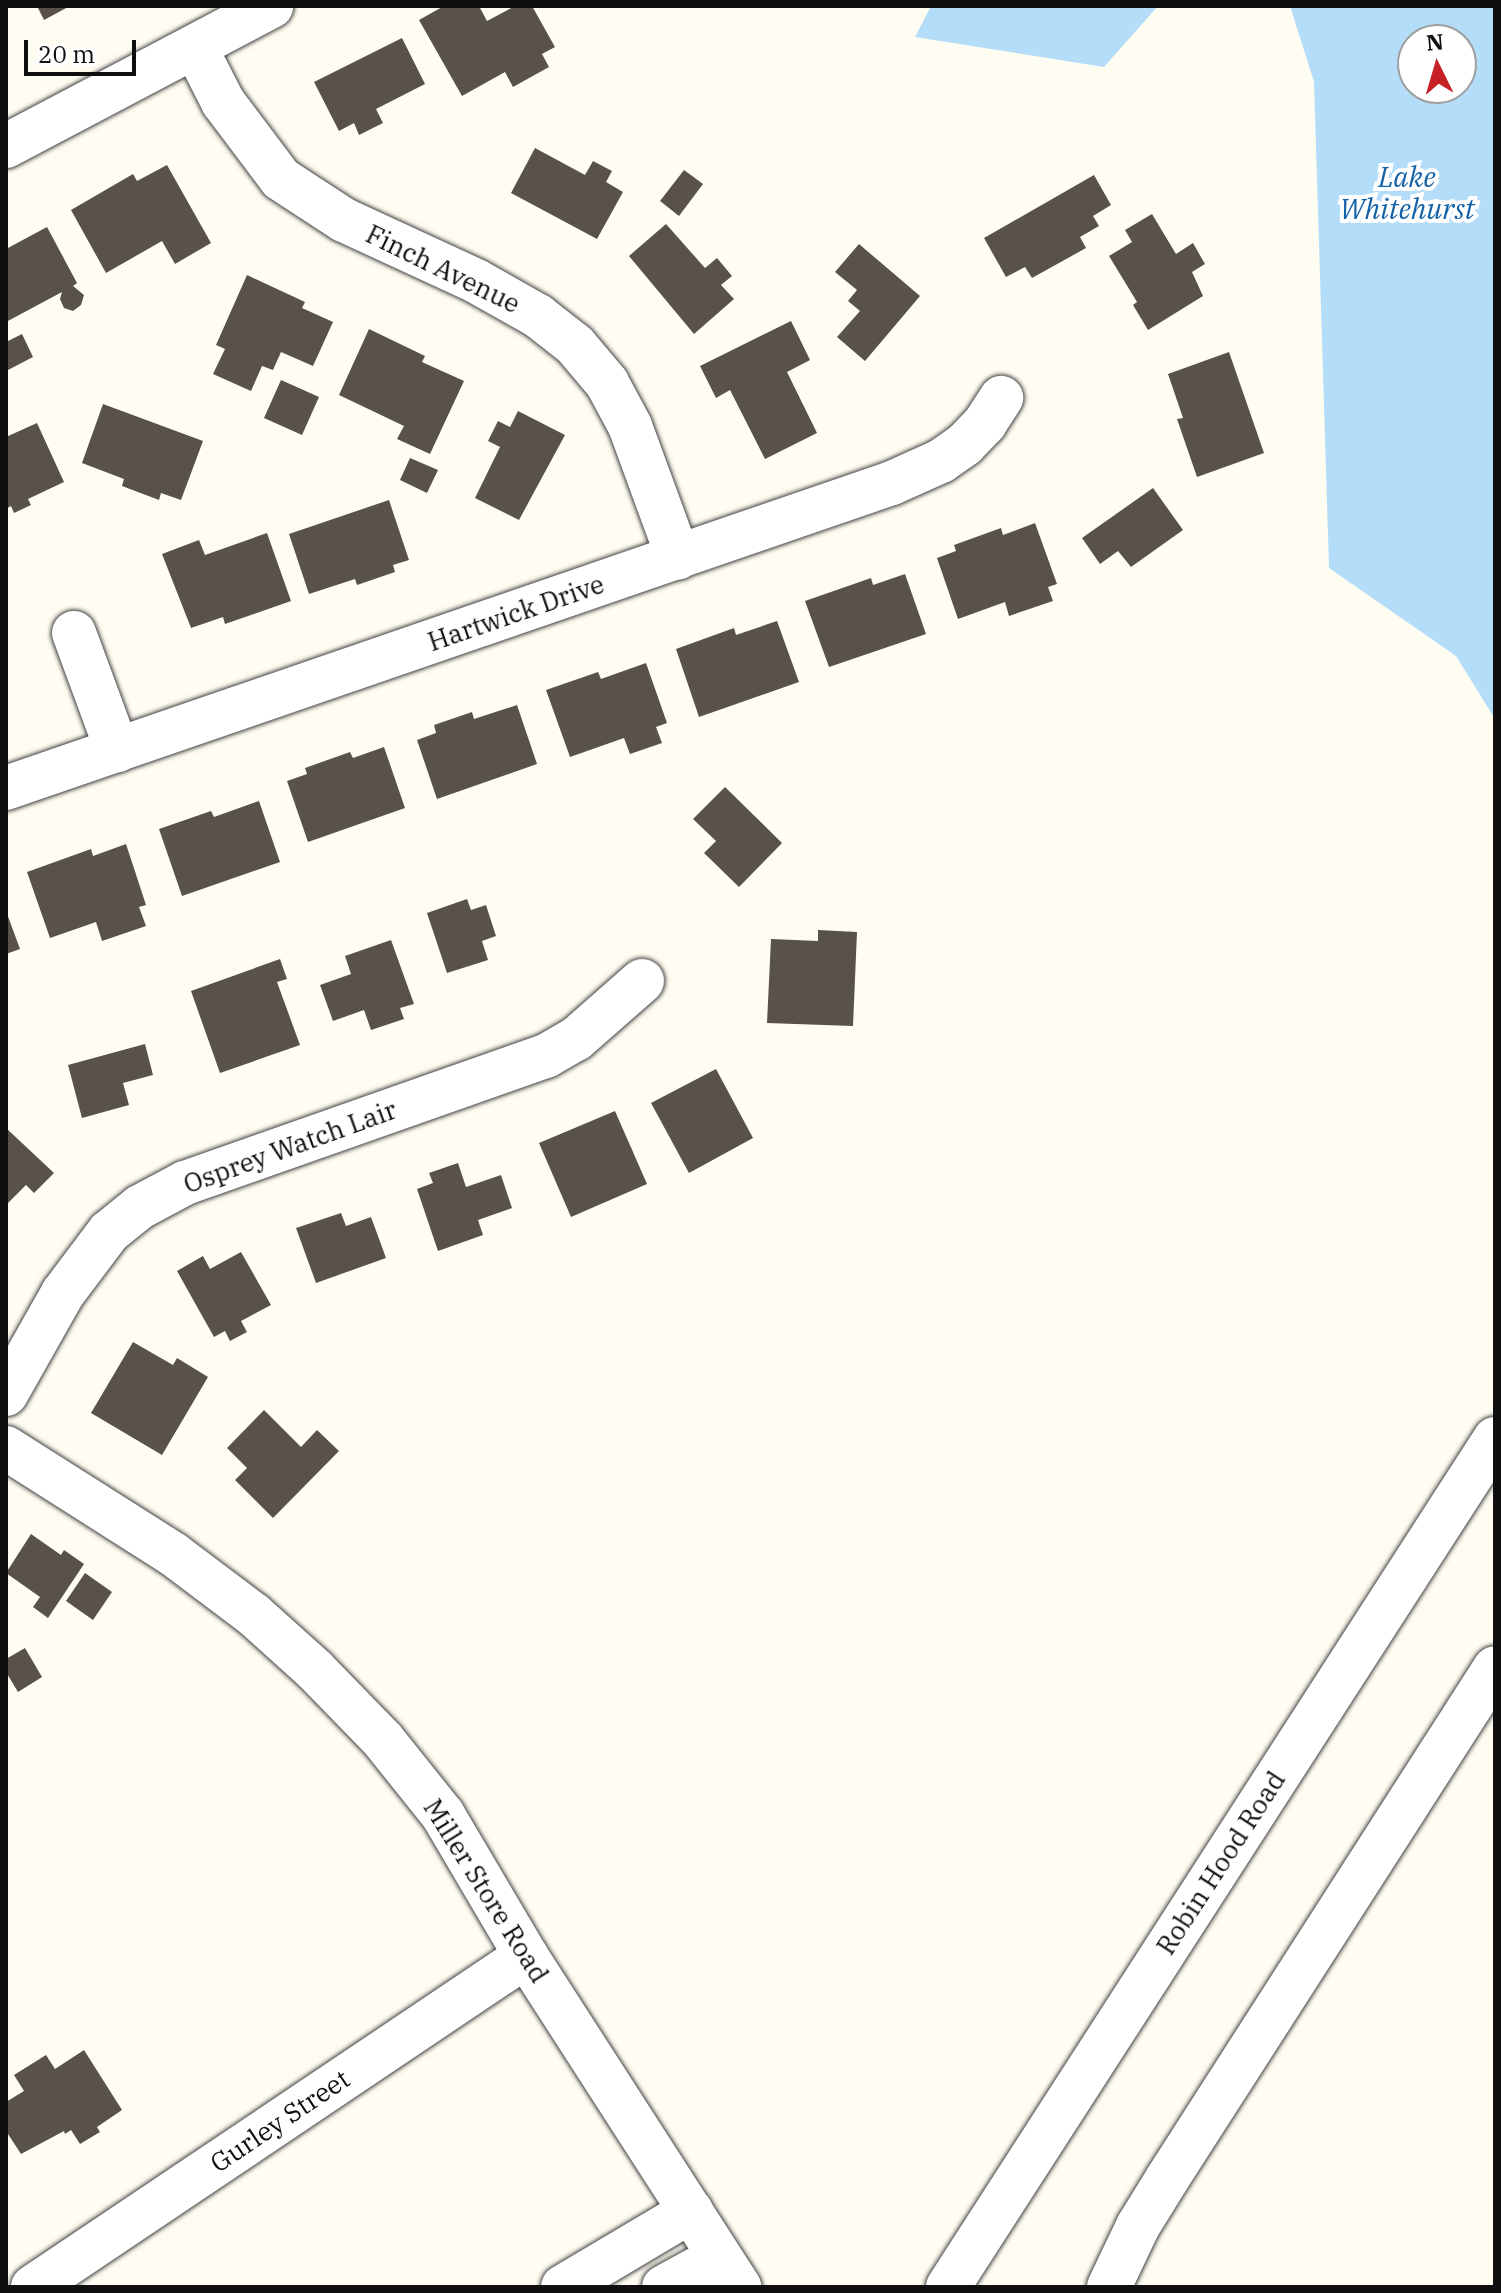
<!DOCTYPE html>
<html>
<head>
<meta charset="utf-8">
<style>
  body { margin:0 }
  #map { position:relative; width:1501px; height:2293px; overflow:hidden; background:#fffdf2; font-family:"IBM Plex Serif",serif }
  div>[style] { position:absolute }
  .water>* { inset:0; background:#b4ddf9 }
  .building>* { inset:0; background:#59514b }
  .roads { filter:drop-shadow(0 0 2px #424242) drop-shadow(0 0 2px #424242) }
  .minor>* { height:44px; margin:-22px; padding:0 22px; transform-origin:22px; border-radius:22px; background:#fff }
  span { translate:-50% -50%; white-space:nowrap; text-align:center; line-height:1.15; -webkit-text-stroke:8px #fff; paint-order:stroke }
  .street-label { font-size:26px; color:#0f0f0f }
  .water-label { font-size:28px; color:#1362a7; font-style:italic }
  .frame { position:absolute; inset:0; border:8px solid #0f0f0f; pointer-events:none }
  .north { position:absolute; left:1397px; top:24px; width:80px; height:80px; box-sizing:border-box; background:#fff; border:2px solid #9f9f9f; border-radius:50%; rotate:355deg; font-size:22px; font-weight:700; line-height:32px; text-align:center; color:#0f0f0f }
  .north::after { content:''; display:block; margin:auto; width:28px; height:36px; background:#c62124; clip-path:polygon(50% 0,100% 100%,50% 72%,0 100%) }
  .scale { position:absolute; left:24px; top:40px; width:112px; height:36px; box-sizing:border-box; border:4px solid #0f0f0f; border-top:0; padding-left:10px; font-size:24px; line-height:28px; white-space:nowrap; color:#0f0f0f; -webkit-text-stroke:6px #fff; paint-order:stroke }
</style>
</head>
<body>
<div id="map">
  <div class="water">
    <i style="clip-path:polygon(931px 6px,1158px 6px,1104px 67px,915px 37px)"></i>
    <i style="clip-path:polygon(evenodd,1290px 6px,1495px 6px,1495px 719px,1456px 656px,1329px 568px,1314px 82px,1290px 6px,1413px 40px,1461px 40px,1461px 88px,1413px 88px,1413px 40px)"></i>
  </div>
  <div class="building">
    <i style="clip-path:polygon(37px 6px,70px 6px,44px 20px)"></i>
    <i style="clip-path:polygon(444px 6px,479px 6px,487px 21px,515px 6px,532px 6px,555px 47px,542px 54px,549px 67px,513px 87px,505px 72px,462px 96px,419px 20px)"></i>
    <i style="clip-path:polygon(402px 38px,425px 84px,376px 109px,383px 123px,359px 135px,354px 123px,339px 131px,314px 82px)"></i>
    <i style="clip-path:polygon(535px 148px,585px 175px,593px 161px,612px 171px,606px 182px,623px 192px,597px 239px,511px 193px)"></i>
    <i style="clip-path:polygon(167px 165px,211px 243px,175px 264px,162px 241px,106px 273px,71px 210px,133px 174px,137px 181px)"></i>
    <i style="clip-path:polygon(684px 170px,703px 184px,679px 216px,660px 201px)"></i>
    <i style="clip-path:polygon(1094px 175px,1111px 205px,1093px 216px,1099px 226px,1080px 237px,1086px 248px,1032px 278px,1025px 267px,1006px 277px,984px 238px)"></i>
    <i style="clip-path:polygon(1152px 214px,1176px 254px,1193px 243px,1205px 264px,1192px 272px,1203px 296px,1148px 330px,1133px 305px,1137px 302px,1109px 256px,1132px 242px,1125px 230px)"></i>
    <i style="clip-path:polygon(666px 224px,705px 268px,717px 258px,732px 276px,721px 285px,734px 299px,694px 334px,629px 256px)"></i>
    <i style="clip-path:polygon(47px 227px,77px 283px,73px 286px,84px 295px,81px 305px,73px 311px,64px 308px,60px 299px,62px 292px,6px 322px,6px 249px)"></i>
    <i style="clip-path:polygon(859px 244px,920px 296px,865px 361px,837px 337px,860px 311px,848px 301px,857px 290px,835px 272px)"></i>
    <i style="clip-path:polygon(247px 275px,305px 302px,302px 308px,333px 322px,313px 366px,281px 352px,273px 370px,262px 366px,251px 391px,213px 374px,225px 349px,216px 345px)"></i>
    <i style="clip-path:polygon(791px 321px,810px 360px,787px 372px,817px 433px,765px 459px,730px 390px,716px 398px,700px 366px)"></i>
    <i style="clip-path:polygon(369px 329px,425px 356px,422px 362px,464px 381px,430px 454px,397px 439px,404px 426px,339px 395px)"></i>
    <i style="clip-path:polygon(22px 334px,33px 357px,6px 371px,6px 342px)"></i>
    <i style="clip-path:polygon(1229px 352px,1264px 453px,1197px 477px,1177px 419px,1183px 418px,1168px 374px)"></i>
    <i style="clip-path:polygon(281px 380px,319px 397px,302px 435px,264px 418px)"></i>
    <i style="clip-path:polygon(103px 404px,203px 441px,181px 500px,161px 493px,159px 500px,122px 486px,124px 479px,82px 463px)"></i>
    <i style="clip-path:polygon(518px 411px,565px 435px,519px 520px,475px 498px,500px 447px,488px 441px,498px 421px,510px 427px)"></i>
    <i style="clip-path:polygon(37px 423px,64px 482px,28px 499px,31px 505px,14px 513px,11px 506px,6px 509px,6px 437px)"></i>
    <i style="clip-path:polygon(410px 458px,438px 470px,427px 493px,400px 480px)"></i>
    <i style="clip-path:polygon(1153px 488px,1183px 530px,1131px 567px,1118px 551px,1100px 564px,1082px 538px)"></i>
    <i style="clip-path:polygon(389px 500px,409px 560px,393px 565px,395px 572px,357px 585px,355px 579px,309px 594px,289px 534px)"></i>
    <i style="clip-path:polygon(1035px 523px,1057px 584px,1048px 587px,1053px 601px,1009px 616px,1005px 602px,958px 619px,937px 558px,956px 551px,954px 545px,1001px 528px,1003px 535px)"></i>
    <i style="clip-path:polygon(267px 533px,291px 601px,225px 624px,223px 617px,191px 628px,162px 554px,199px 540px,205px 555px)"></i>
    <i style="clip-path:polygon(905px 574px,926px 634px,829px 667px,805px 601px,871px 578px,873px 585px)"></i>
    <i style="clip-path:polygon(777px 621px,799px 682px,699px 717px,676px 649px,734px 628px,736px 635px)"></i>
    <i style="clip-path:polygon(646px 663px,667px 723px,656px 727px,662px 743px,630px 754px,624px 738px,570px 757px,546px 690px,598px 672px,601px 679px)"></i>
    <i style="clip-path:polygon(517px 705px,537px 764px,437px 799px,417px 740px,436px 733px,434px 725px,472px 712px,474px 719px)"></i>
    <i style="clip-path:polygon(384px 747px,405px 808px,308px 842px,287px 781px,307px 774px,305px 768px,350px 752px,353px 758px)"></i>
    <i style="clip-path:polygon(725px 787px,782px 843px,739px 887px,704px 853px,716px 841px,693px 819px)"></i>
    <i style="clip-path:polygon(259px 801px,280px 862px,182px 896px,159px 829px,211px 811px,214px 817px)"></i>
    <i style="clip-path:polygon(126px 844px,146px 905px,139px 907px,146px 926px,102px 941px,96px 922px,50px 938px,27px 872px,91px 849px,93px 856px)"></i>
    <i style="clip-path:polygon(467px 899px,471px 910px,486px 905px,496px 936px,482px 941px,488px 960px,447px 973px,427px 913px)"></i>
    <i style="clip-path:polygon(6px 911px,20px 949px,6px 954px)"></i>
    <i style="clip-path:polygon(818px 930px,857px 932px,853px 1026px,767px 1023px,771px 939px,818px 941px)"></i>
    <i style="clip-path:polygon(391px 940px,414px 1004px,400px 1008px,404px 1019px,371px 1030px,364px 1010px,333px 1021px,320px 985px,351px 974px,345px 956px)"></i>
    <i style="clip-path:polygon(280px 959px,287px 979px,277px 982px,300px 1045px,220px 1073px,191px 991px)"></i>
    <i style="clip-path:polygon(145px 1044px,153px 1075px,123px 1083px,129px 1105px,82px 1118px,68px 1065px)"></i>
    <i style="clip-path:polygon(716px 1069px,753px 1138px,689px 1173px,651px 1103px)"></i>
    <i style="clip-path:polygon(615px 1111px,647px 1184px,571px 1217px,539px 1143px)"></i>
    <i style="clip-path:polygon(6px 1128px,54px 1173px,34px 1193px,26px 1185px,6px 1205px)"></i>
    <i style="clip-path:polygon(458px 1163px,466px 1187px,501px 1175px,512px 1208px,478px 1220px,483px 1235px,438px 1251px,417px 1189px,433px 1183px,429px 1173px)"></i>
    <i style="clip-path:polygon(341px 1213px,346px 1226px,371px 1217px,386px 1258px,316px 1283px,296px 1228px)"></i>
    <i style="clip-path:polygon(241px 1252px,271px 1305px,241px 1321px,247px 1332px,230px 1341px,225px 1331px,214px 1337px,177px 1271px,203px 1256px,210px 1269px)"></i>
    <i style="clip-path:polygon(133px 1342px,173px 1365px,177px 1358px,208px 1377px,162px 1455px,91px 1413px)"></i>
    <i style="clip-path:polygon(264px 1410px,301px 1447px,317px 1430px,339px 1451px,273px 1518px,235px 1480px,247px 1468px,227px 1448px)"></i>
    <i style="clip-path:polygon(31px 1534px,61px 1555px,64px 1550px,84px 1564px,48px 1618px,33px 1607px,40px 1597px,6px 1573px)"></i>
    <i style="clip-path:polygon(85px 1573px,112px 1592px,93px 1620px,66px 1601px)"></i>
    <i style="clip-path:polygon(25px 1648px,42px 1677px,18px 1692px,6px 1672px,6px 1659px)"></i>
    <i style="clip-path:polygon(84px 2050px,122px 2110px,97px 2127px,100px 2132px,80px 2144px,71px 2130px,65px 2134px,64px 2131px,21px 2154px,6px 2131px,6px 2102px,24px 2091px,14px 2075px,46px 2055px,55px 2069px)"></i>
  </div>
  <div class="roads">
    <div class="minor">
      <i style="left:195px;top:47px;width:62px;rotate:63deg"></i>
      <i style="left:223px;top:102px;width:96px;rotate:53deg"></i>
      <i style="left:281px;top:179px;width:75px;rotate:33.1deg"></i>
      <i style="left:344px;top:220px;width:145px;rotate:24.8deg"></i>
      <i style="left:476px;top:281px;width:71px;rotate:29.4deg"></i>
      <i style="left:538px;top:316px;width:47px;rotate:38.1deg"></i>
      <i style="left:575px;top:345px;width:50px;rotate:49.9deg"></i>
      <i style="left:607px;top:383px;width:49px;rotate:61.9deg"></i>
      <i style="left:630px;top:426px;width:140px;rotate:69.9deg"></i>
      <i style="left:6px;top:146px;width:300px;rotate:-27.8deg"></i>
      <i style="left:74px;top:633px;width:125px;rotate:69.8deg"></i>
      <i style="left:6px;top:788px;width:937px;rotate:-19deg"></i>
      <i style="left:892px;top:483px;width:54px;rotate:-24.2deg"></i>
      <i style="left:941px;top:461px;width:29px;rotate:-35deg"></i>
      <i style="left:965px;top:444px;width:29px;rotate:-46deg"></i>
      <i style="left:985px;top:423px;width:30px;rotate:-57deg"></i>
      <i style="left:6px;top:1394px;width:116px;rotate:-60.6deg"></i>
      <i style="left:63px;top:1293px;width:76px;rotate:-53deg"></i>
      <i style="left:109px;top:1232px;width:40px;rotate:-39deg"></i>
      <i style="left:140px;top:1207px;width:51px;rotate:-28.1deg"></i>
      <i style="left:185px;top:1183px;width:383px;rotate:-19.4deg"></i>
      <i style="left:546px;top:1056px;width:34px;rotate:-30deg"></i>
      <i style="left:576px;top:1039px;width:88px;rotate:-41.3deg"></i>
      <i style="left:6px;top:1448px;width:198px;rotate:32.4deg"></i>
      <i style="left:173px;top:1554px;width:101px;rotate:37deg"></i>
      <i style="left:254px;top:1615px;width:82px;rotate:42deg"></i>
      <i style="left:315px;top:1670px;width:98px;rotate:45.8deg"></i>
      <i style="left:383px;top:1740px;width:96px;rotate:51.3deg"></i>
      <i style="left:443px;top:1815px;width:164px;rotate:59.5deg"></i>
      <i style="left:526px;top:1956px;width:394px;rotate:57.2deg"></i>
      <i style="left:33px;top:2287px;width:594px;rotate:-33.88deg"></i>
      <i style="left:563px;top:2287px;width:149px;rotate:-30.7deg"></i>
      <i style="left:664px;top:2287px;width:63px;rotate:-28.6deg"></i>
      <i style="left:948px;top:2287px;width:1009px;rotate:-57.18deg"></i>
      <i style="left:1109px;top:2287px;width:68px;rotate:-64.6deg"></i>
      <i style="left:1138px;top:2226px;width:55px;rotate:-58.3deg"></i>
      <i style="left:1167px;top:2179px;width:607px;rotate:-57.3deg"></i>
    </div>
  </div>
  <div class="street-label">
    <span style="left:443px;top:269px;rotate:26deg">Finch Avenue</span>
    <span style="left:516px;top:613px;rotate:-19deg">Hartwick Drive</span>
    <span style="left:290px;top:1147px;rotate:-20deg">Osprey Watch Lair</span>
    <span style="left:1221px;top:1863px;rotate:-57deg">Robin Hood Road</span>
    <span style="left:486px;top:1891px;rotate:58deg">Miller Store Road</span>
    <span style="left:280px;top:2121px;rotate:-34deg">Gurley Street</span>
  </div>
  <div class="water-label">
    <span style="left:1407px;top:193px">Lake<br>Whitehurst</span>
  </div>
  <div class="frame"></div>
  <div class="north">N</div>
  <div class="scale">20 m</div>
</div>
</body>
</html>
